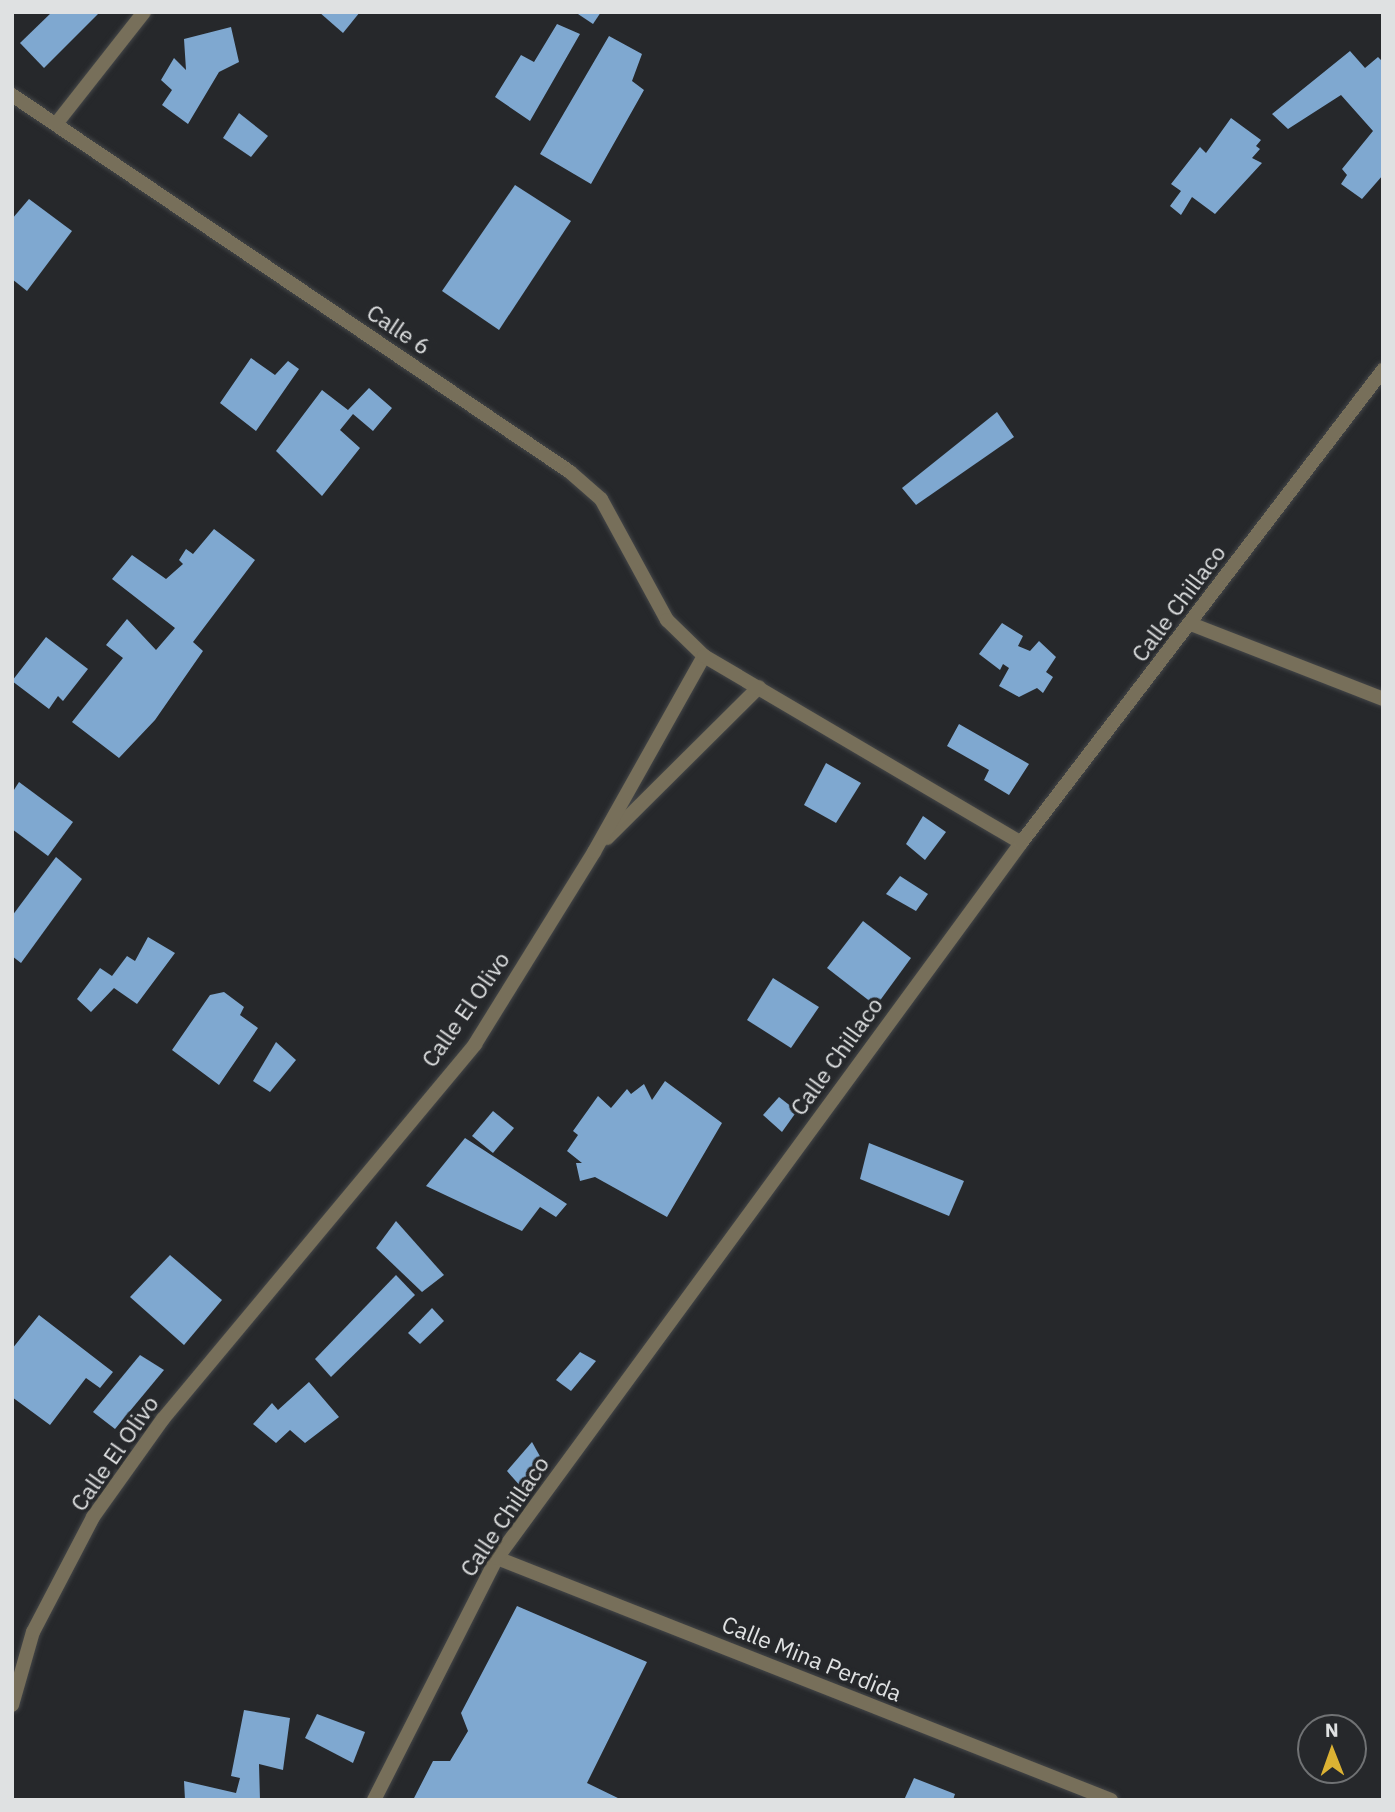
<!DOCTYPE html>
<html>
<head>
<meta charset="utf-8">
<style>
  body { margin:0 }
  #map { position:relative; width:1395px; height:1812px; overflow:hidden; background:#26282b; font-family:"IBM Plex Sans",sans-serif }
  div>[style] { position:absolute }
  .building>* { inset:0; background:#7fa8d0 }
  .roads { filter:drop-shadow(0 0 2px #444648) drop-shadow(0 0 2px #444648) }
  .minor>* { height:14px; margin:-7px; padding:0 7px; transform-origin:7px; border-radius:7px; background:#776f5a }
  span { translate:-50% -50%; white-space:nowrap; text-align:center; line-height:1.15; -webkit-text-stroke:7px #26282b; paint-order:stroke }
  .street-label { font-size:23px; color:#dfe1e2 }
  .frame { position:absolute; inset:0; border:14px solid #dfe1e2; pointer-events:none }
  .north { position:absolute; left:1297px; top:1714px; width:70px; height:70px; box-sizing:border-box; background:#26282b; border:2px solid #707274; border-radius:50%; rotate:359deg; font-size:19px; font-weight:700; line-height:28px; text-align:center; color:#dfe1e2 }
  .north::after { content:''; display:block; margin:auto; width:24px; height:32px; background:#dcb233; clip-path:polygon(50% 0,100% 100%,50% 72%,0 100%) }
</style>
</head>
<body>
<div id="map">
  <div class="building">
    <i style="clip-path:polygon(52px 12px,100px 12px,44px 68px,20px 43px)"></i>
    <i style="clip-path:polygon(319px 12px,360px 12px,343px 33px)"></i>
    <i style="clip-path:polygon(575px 12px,601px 12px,593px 24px)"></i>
    <i style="clip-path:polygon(557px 24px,580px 34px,530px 121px,495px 97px,521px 55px,534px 62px)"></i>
    <i style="clip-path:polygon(231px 27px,239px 62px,219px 72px,188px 124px,162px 105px,172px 90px,161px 80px,174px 58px,186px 70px,184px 39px)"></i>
    <i style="clip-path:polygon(609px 36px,642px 54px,632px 81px,644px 90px,591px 184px,540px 154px)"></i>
    <i style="clip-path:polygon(1350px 51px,1365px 68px,1378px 57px,1383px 62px,1383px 175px,1362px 199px,1341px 184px,1347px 175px,1342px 169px,1373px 131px,1341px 95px,1288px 129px,1272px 114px)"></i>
    <i style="clip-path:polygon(239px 113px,268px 136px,251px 157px,223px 138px)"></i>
    <i style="clip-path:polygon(1231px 118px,1261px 140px,1256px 146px,1260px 149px,1252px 158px,1262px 163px,1215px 214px,1192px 197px,1181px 215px,1170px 206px,1181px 191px,1171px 184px,1200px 147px,1206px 153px)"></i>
    <i style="clip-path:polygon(515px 185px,571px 221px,499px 330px,442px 291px)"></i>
    <i style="clip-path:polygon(29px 199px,72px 231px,27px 291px,12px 279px,12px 219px)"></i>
    <i style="clip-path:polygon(251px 358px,275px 375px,288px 361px,299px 369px,256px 431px,220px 403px)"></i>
    <i style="clip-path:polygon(369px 388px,392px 408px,373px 431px,353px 414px,340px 430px,360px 448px,322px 496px,276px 451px,322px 390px,348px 410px)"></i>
    <i style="clip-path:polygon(997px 412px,1014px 437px,916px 505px,902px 488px)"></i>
    <i style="clip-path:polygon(214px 529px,255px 560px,193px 642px,203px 651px,155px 720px,119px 758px,72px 722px,123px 658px,106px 645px,127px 619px,156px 650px,175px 628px,112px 579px,132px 555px,166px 579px,183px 564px,179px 560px,186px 549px,193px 554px)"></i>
    <i style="clip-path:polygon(1002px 623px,1023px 636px,1018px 646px,1030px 651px,1039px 641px,1056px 657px,1046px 672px,1053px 677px,1043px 693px,1037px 688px,1019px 697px,999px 686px,1009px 668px,1003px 664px,1000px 670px,979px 654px)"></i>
    <i style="clip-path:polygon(46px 637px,88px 669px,63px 701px,58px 696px,49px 709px,12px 681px)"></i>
    <i style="clip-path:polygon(959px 724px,1029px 764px,1009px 795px,984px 780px,989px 770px,947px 746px)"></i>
    <i style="clip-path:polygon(826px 763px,861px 783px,836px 823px,804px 805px)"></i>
    <i style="clip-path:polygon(19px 782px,73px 822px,48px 856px,12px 829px,12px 793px)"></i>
    <i style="clip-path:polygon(923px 816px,946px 832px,925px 860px,906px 844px)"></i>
    <i style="clip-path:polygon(56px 857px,82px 879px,21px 963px,12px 956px,12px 916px)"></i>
    <i style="clip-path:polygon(900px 876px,928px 894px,916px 911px,886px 894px)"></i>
    <i style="clip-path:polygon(863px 921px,911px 958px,876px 1006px,827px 968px)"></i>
    <i style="clip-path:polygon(148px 937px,175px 953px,137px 1004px,114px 988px,91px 1012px,77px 999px,100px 968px,112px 976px,127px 956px,135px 961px)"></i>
    <i style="clip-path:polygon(773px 978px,819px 1007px,791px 1048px,747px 1020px)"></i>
    <i style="clip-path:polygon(224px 992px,244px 1007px,240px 1015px,258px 1028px,219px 1085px,172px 1050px,210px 995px)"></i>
    <i style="clip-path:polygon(276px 1042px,296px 1060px,270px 1092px,253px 1081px)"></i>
    <i style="clip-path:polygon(665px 1081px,722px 1123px,667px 1217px,595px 1177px,580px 1181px,576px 1163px,582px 1163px,567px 1151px,578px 1135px,573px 1131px,598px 1096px,611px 1108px,627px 1089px,631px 1094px,644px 1084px,652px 1100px)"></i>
    <i style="clip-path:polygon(779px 1097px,797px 1111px,782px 1132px,763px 1115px)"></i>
    <i style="clip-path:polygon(493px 1111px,514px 1128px,493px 1153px,472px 1136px)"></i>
    <i style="clip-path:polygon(465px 1138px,567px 1204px,556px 1217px,540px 1207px,522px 1231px,426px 1186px)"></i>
    <i style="clip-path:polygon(869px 1143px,964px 1181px,949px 1216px,860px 1179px)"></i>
    <i style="clip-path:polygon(396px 1221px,444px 1275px,422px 1292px,376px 1248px)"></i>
    <i style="clip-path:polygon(170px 1255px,222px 1300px,184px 1345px,130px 1297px)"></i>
    <i style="clip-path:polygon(396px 1275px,415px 1295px,331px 1377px,315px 1359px)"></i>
    <i style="clip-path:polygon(432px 1308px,444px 1321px,420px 1344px,408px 1333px)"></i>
    <i style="clip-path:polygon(39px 1315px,113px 1372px,100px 1388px,86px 1378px,50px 1425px,12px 1397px,12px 1349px)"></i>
    <i style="clip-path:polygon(580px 1352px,596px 1361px,571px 1391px,556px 1380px)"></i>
    <i style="clip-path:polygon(140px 1355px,164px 1370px,115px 1429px,93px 1412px)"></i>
    <i style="clip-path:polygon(309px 1382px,339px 1417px,305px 1443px,290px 1430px,276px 1443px,253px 1424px,272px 1403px,278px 1410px)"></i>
    <i style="clip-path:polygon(532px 1442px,542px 1460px,522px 1488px,507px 1471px)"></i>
    <i style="clip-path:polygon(517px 1606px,647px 1662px,587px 1783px,622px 1800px,413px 1800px,433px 1761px,450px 1761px,468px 1731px,461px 1713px)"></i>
    <i style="clip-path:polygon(244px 1710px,290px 1718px,283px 1770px,259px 1764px,260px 1800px,185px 1800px,184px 1781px,236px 1793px,240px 1778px,231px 1776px)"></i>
    <i style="clip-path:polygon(317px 1714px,365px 1732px,353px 1763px,305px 1738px)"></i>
    <i style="clip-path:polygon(914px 1778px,955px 1794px,953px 1800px,904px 1800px)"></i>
  </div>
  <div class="roads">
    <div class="minor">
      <i style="left:12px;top:95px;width:673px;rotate:34.04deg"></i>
      <i style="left:570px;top:472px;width:41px;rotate:41.1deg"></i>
      <i style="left:601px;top:499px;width:138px;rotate:61.4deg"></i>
      <i style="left:667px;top:620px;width:52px;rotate:44.2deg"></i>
      <i style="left:56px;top:124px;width:142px;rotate:-51.8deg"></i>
      <i style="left:1191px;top:624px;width:206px;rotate:21.3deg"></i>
      <i style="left:607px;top:838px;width:214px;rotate:-44.8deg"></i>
      <i style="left:497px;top:1558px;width:660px;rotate:21.51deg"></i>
      <i style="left:12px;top:1705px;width:76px;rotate:-74deg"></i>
      <i style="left:33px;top:1632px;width:130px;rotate:-62.4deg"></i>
      <i style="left:93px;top:1517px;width:120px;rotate:-54.5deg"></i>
      <i style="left:163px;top:1419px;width:488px;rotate:-50.2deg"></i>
      <i style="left:475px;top:1044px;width:226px;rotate:-58.2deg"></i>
      <i style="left:594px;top:852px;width:225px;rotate:-60.7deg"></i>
      <i style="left:704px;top:656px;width:368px;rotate:30.5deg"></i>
      <i style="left:374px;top:1800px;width:271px;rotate:-63.1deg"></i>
      <i style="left:497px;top:1558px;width:886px;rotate:-53.76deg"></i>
      <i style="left:1021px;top:843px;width:596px;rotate:-52.57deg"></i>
    </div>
  </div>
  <div class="street-label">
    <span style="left:399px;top:329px;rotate:34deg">Calle 6</span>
    <span style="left:1178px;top:603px;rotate:-53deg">Calle Chillaco</span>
    <span style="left:465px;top:1009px;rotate:-55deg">Calle El Olivo</span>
    <span style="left:836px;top:1056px;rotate:-54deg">Calle Chillaco</span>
    <span style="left:114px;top:1453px;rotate:-55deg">Calle El Olivo</span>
    <span style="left:504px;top:1516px;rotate:-56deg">Calle Chillaco</span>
    <span style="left:812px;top:1658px;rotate:22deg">Calle Mina Perdida</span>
  </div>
  <div class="frame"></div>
  <div class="north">N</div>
</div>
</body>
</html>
